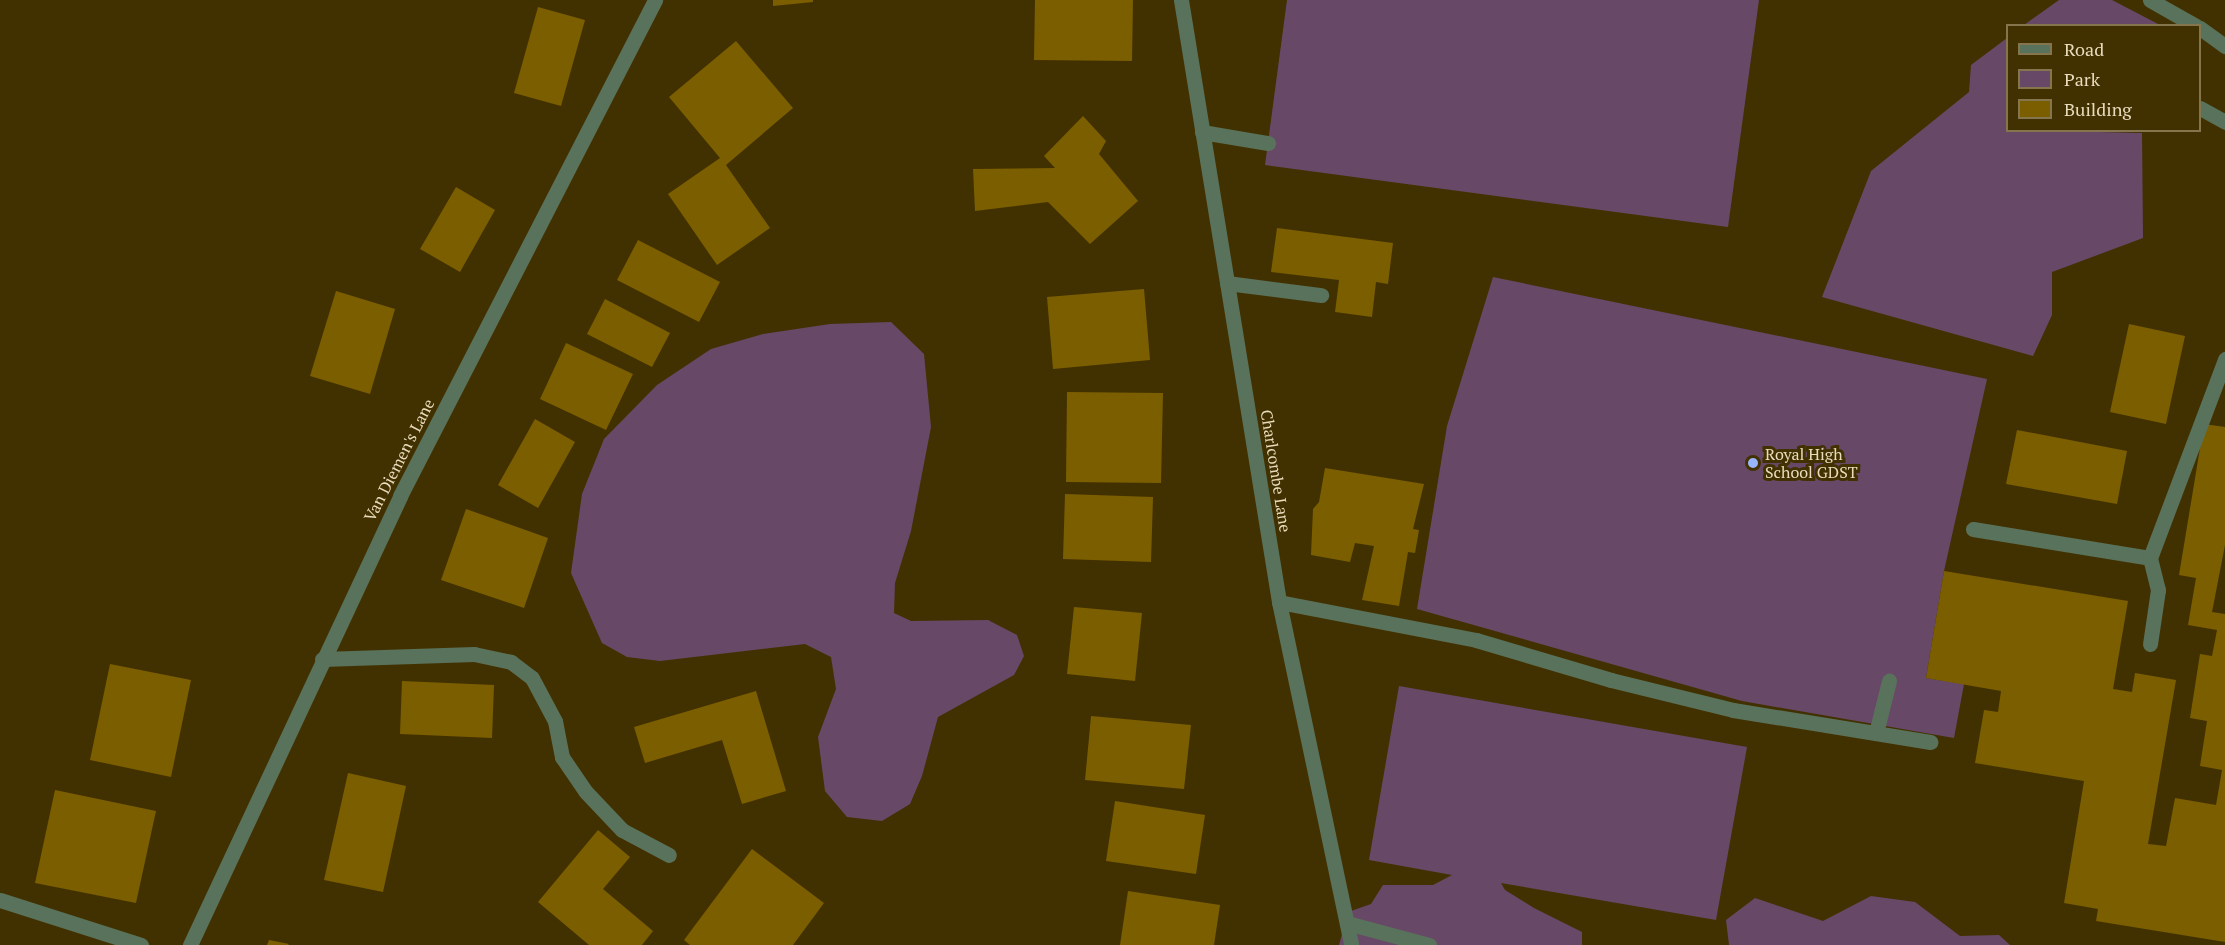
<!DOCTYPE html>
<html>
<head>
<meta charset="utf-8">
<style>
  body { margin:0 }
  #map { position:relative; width:2225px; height:945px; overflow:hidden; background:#423100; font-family:"PT Serif",serif }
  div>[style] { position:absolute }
  .green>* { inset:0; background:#684867 }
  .building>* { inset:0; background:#7b5e00 }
  .lane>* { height:15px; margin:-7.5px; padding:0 7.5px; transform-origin:7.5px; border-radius:7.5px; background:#59725b }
  .street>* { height:15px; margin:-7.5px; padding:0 7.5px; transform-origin:7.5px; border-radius:7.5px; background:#59725b }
  .dots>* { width:16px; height:16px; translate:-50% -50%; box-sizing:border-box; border:3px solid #423100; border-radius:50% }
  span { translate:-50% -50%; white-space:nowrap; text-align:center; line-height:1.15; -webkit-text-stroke:6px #423100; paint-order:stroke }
  .poi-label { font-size:16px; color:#e9dcbd }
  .left { translate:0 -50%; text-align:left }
  .street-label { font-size:16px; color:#e9dcbd }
  .legend { position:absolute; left:2006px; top:24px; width:195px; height:108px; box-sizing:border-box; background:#423100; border:2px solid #85754c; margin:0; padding:8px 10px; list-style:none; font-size:18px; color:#e9dcbd }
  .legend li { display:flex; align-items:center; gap:12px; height:30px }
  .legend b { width:30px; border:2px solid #85754c }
</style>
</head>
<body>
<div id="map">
  <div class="green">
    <i style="clip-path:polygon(1287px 0,1759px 0,1728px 227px,1265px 165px)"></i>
    <i style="clip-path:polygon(2059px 0,2112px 0,2160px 25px,2024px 25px)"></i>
    <i style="clip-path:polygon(2007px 38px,2008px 130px,2142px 133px,2143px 238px,2052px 272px,2052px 315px,2033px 356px,1822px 297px,1871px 171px,1969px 92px,1971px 65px)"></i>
    <i style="clip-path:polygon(1493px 277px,1987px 379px,1944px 571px,1926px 678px,1964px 684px,1954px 738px,1742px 701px,1417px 609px,1447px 426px)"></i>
    <i style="clip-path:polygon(891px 322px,924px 354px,931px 427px,911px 531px,895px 583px,894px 613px,911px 621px,988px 620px,1017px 635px,1024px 656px,1014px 675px,938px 717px,922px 776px,910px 804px,882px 821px,847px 817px,825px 791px,818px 737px,836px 689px,831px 657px,805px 644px,660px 661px,627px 657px,602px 643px,571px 573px,582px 494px,604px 439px,657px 385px,711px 349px,763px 334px,830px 324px)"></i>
    <i style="clip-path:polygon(1399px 686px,1747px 747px,1716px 920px,1501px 883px,1505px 890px,1534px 908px,1582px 932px,1582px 945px,1339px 945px,1348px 912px,1371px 904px,1383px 885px,1433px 885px,1452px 875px,1369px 860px)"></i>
    <i style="clip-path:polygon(1871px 896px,1915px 902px,1960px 936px,1999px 935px,2010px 945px,1729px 945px,1726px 920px,1755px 898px,1823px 921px)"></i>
  </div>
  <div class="building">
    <i style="clip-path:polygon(773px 0,813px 0,813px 2px,773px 6px)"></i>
    <i style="clip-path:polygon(1035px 0,1133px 0,1132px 61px,1034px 60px)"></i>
    <i style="clip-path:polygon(538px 7px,585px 20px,561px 106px,514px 93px)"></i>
    <i style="clip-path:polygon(736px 41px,793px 108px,726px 165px,770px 228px,717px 265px,668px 194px,720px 158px,669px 97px)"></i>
    <i style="clip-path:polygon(1083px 116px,1106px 141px,1099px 154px,1138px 201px,1090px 244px,1048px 202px,975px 211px,973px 169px,1055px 168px,1044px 156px)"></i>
    <i style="clip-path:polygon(456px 187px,495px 210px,460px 272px,420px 249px)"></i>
    <i style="clip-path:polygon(1277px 228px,1393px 243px,1388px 284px,1376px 282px,1372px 317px,1335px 312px,1339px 280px,1271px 272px)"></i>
    <i style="clip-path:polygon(638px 240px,720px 282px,699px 322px,617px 280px)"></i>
    <i style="clip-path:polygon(1144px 289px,1150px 360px,1053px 369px,1047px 297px)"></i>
    <i style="clip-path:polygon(336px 291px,395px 309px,370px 394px,310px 376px)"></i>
    <i style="clip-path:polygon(605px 299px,670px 333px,652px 367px,587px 334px)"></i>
    <i style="clip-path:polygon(2129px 324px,2185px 336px,2166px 424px,2110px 412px)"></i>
    <i style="clip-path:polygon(566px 343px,633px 374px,606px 430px,540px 399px)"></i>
    <i style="clip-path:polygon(1067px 392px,1163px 393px,1161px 483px,1066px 482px)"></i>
    <i style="clip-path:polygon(535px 419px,575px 442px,538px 508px,498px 485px)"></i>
    <i style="clip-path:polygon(2204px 424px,2225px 427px,2225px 545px,2212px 612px,2225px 614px,2225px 942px,2096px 921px,2098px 909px,2064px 903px,2084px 781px,1975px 763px,1984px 710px,1998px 712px,2001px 691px,1926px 678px,1944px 571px,2128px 601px,2113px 689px,2132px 692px,2135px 673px,2176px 680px,2148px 844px,2166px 846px,2175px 798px,2216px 805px,2222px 770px,2200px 766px,2207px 721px,2190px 718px,2200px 654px,2212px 656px,2217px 630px,2188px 625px,2196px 578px,2179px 575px)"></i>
    <i style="clip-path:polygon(2017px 430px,2127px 451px,2117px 504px,2006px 484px)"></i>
    <i style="clip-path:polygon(1325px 468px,1424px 484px,1413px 529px,1419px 530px,1415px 553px,1408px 552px,1399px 606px,1362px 600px,1374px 546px,1355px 543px,1350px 562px,1311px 555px,1313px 509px,1319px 502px)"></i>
    <i style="clip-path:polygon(1065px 494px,1153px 497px,1151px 562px,1063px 559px)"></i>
    <i style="clip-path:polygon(466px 509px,548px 538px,524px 608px,441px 580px)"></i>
    <i style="clip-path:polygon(1074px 607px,1142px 613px,1135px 681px,1067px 674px)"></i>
    <i style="clip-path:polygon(110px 664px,191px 680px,171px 777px,90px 760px)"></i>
    <i style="clip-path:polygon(402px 681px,494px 685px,492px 738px,400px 734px)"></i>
    <i style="clip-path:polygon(756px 691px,786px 791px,742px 804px,722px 740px,645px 763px,634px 727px)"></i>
    <i style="clip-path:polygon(1091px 716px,1191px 725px,1184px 789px,1085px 780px)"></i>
    <i style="clip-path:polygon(348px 773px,406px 786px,383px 892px,324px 880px)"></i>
    <i style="clip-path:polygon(55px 790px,156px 811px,136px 903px,35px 883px)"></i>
    <i style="clip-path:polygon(1115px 801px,1205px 815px,1196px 874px,1106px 861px)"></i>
    <i style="clip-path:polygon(598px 830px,630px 857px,603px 889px,653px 931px,642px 945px,589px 945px,538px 902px)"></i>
    <i style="clip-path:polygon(752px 849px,824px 903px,793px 945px,690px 945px,684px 940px)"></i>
    <i style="clip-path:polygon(1128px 891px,1220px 905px,1214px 945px,1120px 945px)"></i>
    <i style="clip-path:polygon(269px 940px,289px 944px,288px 945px,267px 945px)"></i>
  </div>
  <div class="lane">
    <i style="left:2200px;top:108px;width:29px;rotate:29deg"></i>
    <i style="left:1202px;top:132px;width:67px;rotate:9.5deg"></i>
    <i style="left:1227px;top:283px;width:95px;rotate:7.3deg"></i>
    <i style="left:1973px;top:529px;width:179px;rotate:9.3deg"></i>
    <i style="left:2150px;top:558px;width:213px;rotate:-69.3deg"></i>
    <i style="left:1279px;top:602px;width:201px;rotate:10.9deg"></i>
    <i style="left:1476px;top:640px;width:141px;rotate:16.5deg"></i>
    <i style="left:1611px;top:680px;width:126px;rotate:13.8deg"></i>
    <i style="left:1733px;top:710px;width:200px;rotate:9.2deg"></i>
    <i style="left:2150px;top:644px;width:55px;rotate:-81.6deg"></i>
    <i style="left:2158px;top:590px;width:33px;rotate:-104deg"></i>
    <i style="left:1876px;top:733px;width:54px;rotate:-76deg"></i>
    <i style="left:0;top:900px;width:148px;rotate:17.7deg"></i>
    <i style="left:1347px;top:923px;width:85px;rotate:15deg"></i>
  </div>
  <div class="street">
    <i style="left:1181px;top:0;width:610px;rotate:80.75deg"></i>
    <i style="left:1279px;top:602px;width:350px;rotate:78.1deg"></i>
    <i style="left:2150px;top:0;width:53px;rotate:29.5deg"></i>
    <i style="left:2200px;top:28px;width:31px;rotate:36deg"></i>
    <i style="left:322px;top:659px;width:152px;rotate:-1.9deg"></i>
    <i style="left:474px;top:654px;width:38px;rotate:12deg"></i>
    <i style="left:511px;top:662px;width:26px;rotate:37deg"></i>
    <i style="left:532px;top:678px;width:49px;rotate:61.9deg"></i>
    <i style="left:555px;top:721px;width:37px;rotate:79deg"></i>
    <i style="left:562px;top:757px;width:42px;rotate:55.6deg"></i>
    <i style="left:586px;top:792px;width:52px;rotate:46.5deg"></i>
    <i style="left:622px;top:830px;width:53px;rotate:28deg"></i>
    <i style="left:190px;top:945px;width:496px;rotate:-64.9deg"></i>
    <i style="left:400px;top:496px;width:558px;rotate:-62.79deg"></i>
  </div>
  <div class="dots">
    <i style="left:1753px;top:463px;background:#99b5fd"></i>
  </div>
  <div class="poi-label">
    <span class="left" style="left:1765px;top:463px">Royal High<br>School GDST</span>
  </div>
  <div class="street-label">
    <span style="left:399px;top:460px;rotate:-63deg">Van Diemen's Lane</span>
    <span style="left:1276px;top:471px;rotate:81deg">Charlcombe Lane</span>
  </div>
  <ul class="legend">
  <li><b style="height:8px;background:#59725b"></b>Road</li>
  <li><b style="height:16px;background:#684867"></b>Park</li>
  <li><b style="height:16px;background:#7b5e00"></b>Building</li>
  </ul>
</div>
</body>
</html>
